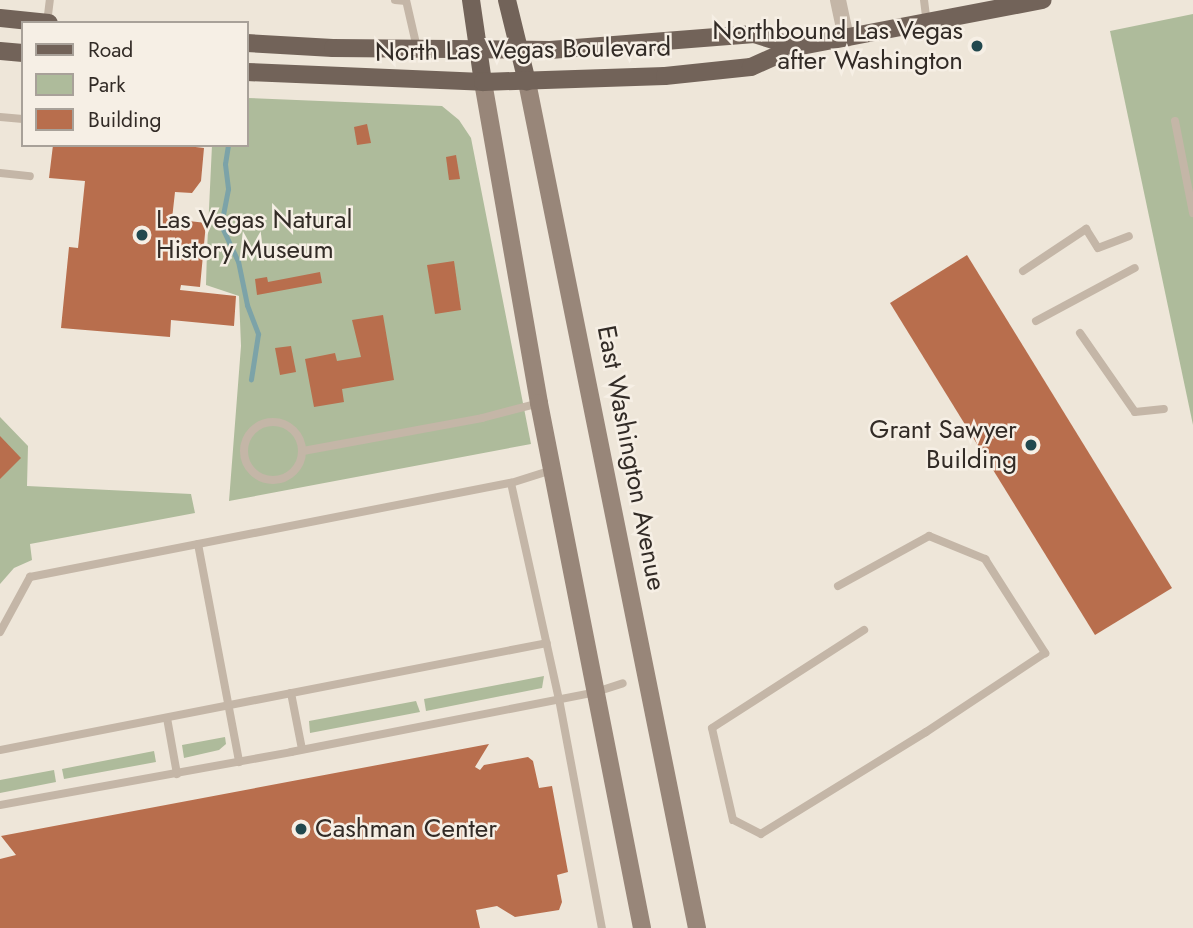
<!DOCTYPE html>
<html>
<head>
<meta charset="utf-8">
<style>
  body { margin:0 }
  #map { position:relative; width:1193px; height:928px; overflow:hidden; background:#eee6d9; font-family:Jost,sans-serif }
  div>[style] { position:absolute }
  .green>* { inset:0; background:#aebb9b }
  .stream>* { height:5px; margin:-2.5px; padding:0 2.5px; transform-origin:2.5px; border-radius:2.5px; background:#7ca3a8 }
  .building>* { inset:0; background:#b86e4d }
  .lane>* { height:8px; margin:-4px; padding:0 4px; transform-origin:4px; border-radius:4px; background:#c4b6a7 }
  .lane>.ring { margin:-4px; padding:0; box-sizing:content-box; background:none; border:8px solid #c4b6a7; border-radius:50% }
  .street>* { height:16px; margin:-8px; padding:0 8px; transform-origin:8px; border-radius:8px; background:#c4b6a7 }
  .secondary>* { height:18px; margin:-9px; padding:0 9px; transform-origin:9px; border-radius:9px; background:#988679 }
  .primary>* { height:18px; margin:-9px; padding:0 9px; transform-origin:9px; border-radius:9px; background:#726359 }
  .dots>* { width:19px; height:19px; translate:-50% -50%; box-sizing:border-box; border:4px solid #f6efe5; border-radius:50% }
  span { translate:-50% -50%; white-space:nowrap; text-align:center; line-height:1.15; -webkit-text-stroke:5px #f6efe5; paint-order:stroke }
  .poi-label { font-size:26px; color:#322b26 }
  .right { translate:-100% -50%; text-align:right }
  .left { translate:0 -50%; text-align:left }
  .street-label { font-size:26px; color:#322b26 }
  .legend { position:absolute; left:21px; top:21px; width:228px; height:126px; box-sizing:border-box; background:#f6efe5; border:2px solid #a8a199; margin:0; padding:9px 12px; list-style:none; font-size:21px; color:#322b26 }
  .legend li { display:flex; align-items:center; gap:14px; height:35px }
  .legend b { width:35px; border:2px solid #a8a199 }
</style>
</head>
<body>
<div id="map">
  <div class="green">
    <i style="clip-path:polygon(1193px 14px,1193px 425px,1110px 31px)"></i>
    <i style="clip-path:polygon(247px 98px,442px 106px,459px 120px,471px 138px,531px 444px,229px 501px,241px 346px,239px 296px,206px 285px,207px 251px,212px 145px,247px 145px)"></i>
    <i style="clip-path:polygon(0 417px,28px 446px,27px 486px,191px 494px,195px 513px,30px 544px,32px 560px,14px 568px,0 584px)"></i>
    <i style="clip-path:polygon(544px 676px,542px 688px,426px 711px,424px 699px)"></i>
    <i style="clip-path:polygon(416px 701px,420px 712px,310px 733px,309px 721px)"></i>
    <i style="clip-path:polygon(225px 737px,226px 744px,219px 750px,184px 758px,182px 745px)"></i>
    <i style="clip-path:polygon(154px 751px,156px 762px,64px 779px,62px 769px)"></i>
    <i style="clip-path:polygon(54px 770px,56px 782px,0 793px,0 780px)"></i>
  </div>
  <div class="stream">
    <i style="left:228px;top:145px;width:19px;rotate:99deg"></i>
    <i style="left:225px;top:164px;width:25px;rotate:83deg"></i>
    <i style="left:228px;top:189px;width:37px;rotate:101deg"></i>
    <i style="left:221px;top:225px;width:40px;rotate:65deg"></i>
    <i style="left:238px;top:261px;width:45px;rotate:78.4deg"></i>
    <i style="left:247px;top:305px;width:31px;rotate:69deg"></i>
    <i style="left:258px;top:334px;width:46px;rotate:98.8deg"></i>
  </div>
  <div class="building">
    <i style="clip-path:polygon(367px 124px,371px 143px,357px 145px,354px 127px)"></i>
    <i style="clip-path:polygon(53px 145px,178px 145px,204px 148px,201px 181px,192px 193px,175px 192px,172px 219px,206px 223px,200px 287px,181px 285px,180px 290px,236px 296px,234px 326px,171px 320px,170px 337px,61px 328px,69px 247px,78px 248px,85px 181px,49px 178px)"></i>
    <i style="clip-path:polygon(456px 155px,460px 179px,449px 180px,446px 157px)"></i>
    <i style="clip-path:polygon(967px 255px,1172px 588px,1095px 635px,890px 303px)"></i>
    <i style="clip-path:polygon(454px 261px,461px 310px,435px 314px,427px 265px)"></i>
    <i style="clip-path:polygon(320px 272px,322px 283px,257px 295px,255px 279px,267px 277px,268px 282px)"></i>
    <i style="clip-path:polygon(383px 315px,394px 380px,342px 389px,344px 402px,314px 407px,305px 359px,335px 353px,337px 361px,361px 357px,352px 320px)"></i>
    <i style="clip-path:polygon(291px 346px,296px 372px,280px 375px,275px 348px)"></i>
    <i style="clip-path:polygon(0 436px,21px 458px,0 479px)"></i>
    <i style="clip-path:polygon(489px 744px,475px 767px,480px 770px,484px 765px,528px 757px,533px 761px,539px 788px,552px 786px,568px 872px,557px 875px,562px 902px,559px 910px,515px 917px,497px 906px,476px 910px,480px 928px,0 928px,0 859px,16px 855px,1px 836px)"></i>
  </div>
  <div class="lane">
    <i style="left:395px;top:0;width:11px;rotate:5deg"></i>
    <i style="left:406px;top:0;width:49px;rotate:77.1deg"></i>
    <i style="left:924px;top:0;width:24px;rotate:83deg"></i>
    <i style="left:47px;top:23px;width:23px;rotate:-83deg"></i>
    <i style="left:0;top:117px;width:23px;rotate:5deg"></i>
    <i style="left:1175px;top:121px;width:94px;rotate:78.9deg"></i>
    <i style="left:0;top:173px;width:30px;rotate:6deg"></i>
    <i style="left:1023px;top:271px;width:76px;rotate:-33.7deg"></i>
    <i style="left:1086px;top:229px;width:22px;rotate:58deg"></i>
    <i style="left:1098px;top:248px;width:33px;rotate:-21deg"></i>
    <i style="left:1036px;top:321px;width:112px;rotate:-28.2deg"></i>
    <i style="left:1080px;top:333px;width:96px;rotate:55.2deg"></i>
    <i style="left:1135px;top:412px;width:29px;rotate:-6deg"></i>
    <i class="ring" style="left:244px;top:422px;width:50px;height:50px"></i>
    <i style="left:303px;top:451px;width:182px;rotate:-10.4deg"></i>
    <i style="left:482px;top:418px;width:59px;rotate:-14.7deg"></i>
    <i style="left:552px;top:470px;width:43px;rotate:162.4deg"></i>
    <i style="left:511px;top:483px;width:221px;rotate:77.5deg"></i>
    <i style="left:559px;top:699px;width:233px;rotate:79.4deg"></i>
    <i style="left:198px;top:544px;width:222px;rotate:79.3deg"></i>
    <i style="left:838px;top:586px;width:104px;rotate:-28.8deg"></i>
    <i style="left:929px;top:536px;width:61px;rotate:22.3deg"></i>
    <i style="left:985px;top:559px;width:112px;rotate:57.4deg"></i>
    <i style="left:1045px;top:653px;width:143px;rotate:146.4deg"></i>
    <i style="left:926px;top:732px;width:194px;rotate:148.3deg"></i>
    <i style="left:761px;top:834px;width:31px;rotate:-153deg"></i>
    <i style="left:733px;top:820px;width:94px;rotate:-102.9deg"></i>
    <i style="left:712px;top:728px;width:181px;rotate:-32.8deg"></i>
    <i style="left:0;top:632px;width:63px;rotate:-61.4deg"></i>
    <i style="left:30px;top:577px;width:490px;rotate:-11.1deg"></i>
    <i style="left:291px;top:693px;width:57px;rotate:78.9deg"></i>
    <i style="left:167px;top:718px;width:57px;rotate:79.9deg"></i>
    <i style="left:0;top:750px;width:557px;rotate:-11.07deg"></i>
    <i style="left:0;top:805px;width:296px;rotate:-10.3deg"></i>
    <i style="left:291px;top:752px;width:311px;rotate:-11.1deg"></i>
    <i style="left:596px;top:692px;width:28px;rotate:-18deg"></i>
  </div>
  <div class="street">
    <i style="left:838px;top:0;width:40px;rotate:78deg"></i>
  </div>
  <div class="secondary">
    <i style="left:483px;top:82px;width:326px;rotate:80.1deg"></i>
    <i style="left:539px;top:403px;width:535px;rotate:78.9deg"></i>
    <i style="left:527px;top:82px;width:863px;rotate:78.64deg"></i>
  </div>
  <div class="primary">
    <i style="left:471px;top:0;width:83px;rotate:81.7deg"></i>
    <i style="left:507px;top:0;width:84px;rotate:76.3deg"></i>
    <i style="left:0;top:18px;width:49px;rotate:5.8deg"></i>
    <i style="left:247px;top:43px;width:86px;rotate:3.3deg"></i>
    <i style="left:333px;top:48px;width:217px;rotate:0.5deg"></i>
    <i style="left:550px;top:50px;width:205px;rotate:-4.5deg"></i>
    <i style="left:754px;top:34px;width:44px;rotate:17.2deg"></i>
    <i style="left:0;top:51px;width:23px;rotate:5deg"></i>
    <i style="left:247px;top:72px;width:236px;rotate:2.4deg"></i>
    <i style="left:483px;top:82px;width:182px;rotate:-1.9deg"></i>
    <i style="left:665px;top:76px;width:86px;rotate:-6deg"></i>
    <i style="left:751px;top:67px;width:49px;rotate:-24deg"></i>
    <i style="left:796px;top:47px;width:251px;rotate:-10.8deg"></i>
  </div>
  <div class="dots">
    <i style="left:977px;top:46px;background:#21484e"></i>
    <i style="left:142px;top:235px;background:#21484e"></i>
    <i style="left:1031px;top:445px;background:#21484e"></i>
    <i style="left:301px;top:829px;background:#21484e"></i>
  </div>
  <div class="poi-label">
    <span class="right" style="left:963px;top:46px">Northbound Las Vegas<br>after Washington</span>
    <span class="left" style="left:156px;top:235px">Las Vegas Natural<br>History Museum</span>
    <span class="right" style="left:1017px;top:445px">Grant Sawyer<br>Building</span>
    <span class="left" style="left:315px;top:829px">Cashman Center</span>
  </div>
  <div class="street-label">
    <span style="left:523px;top:50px;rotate:-1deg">North Las Vegas Boulevard</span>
    <span style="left:631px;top:458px;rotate:79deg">East Washington Avenue</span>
  </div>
  <ul class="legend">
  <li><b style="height:9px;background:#726359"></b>Road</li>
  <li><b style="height:19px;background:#aebb9b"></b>Park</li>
  <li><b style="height:19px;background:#b86e4d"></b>Building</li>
  </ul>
</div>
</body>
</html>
